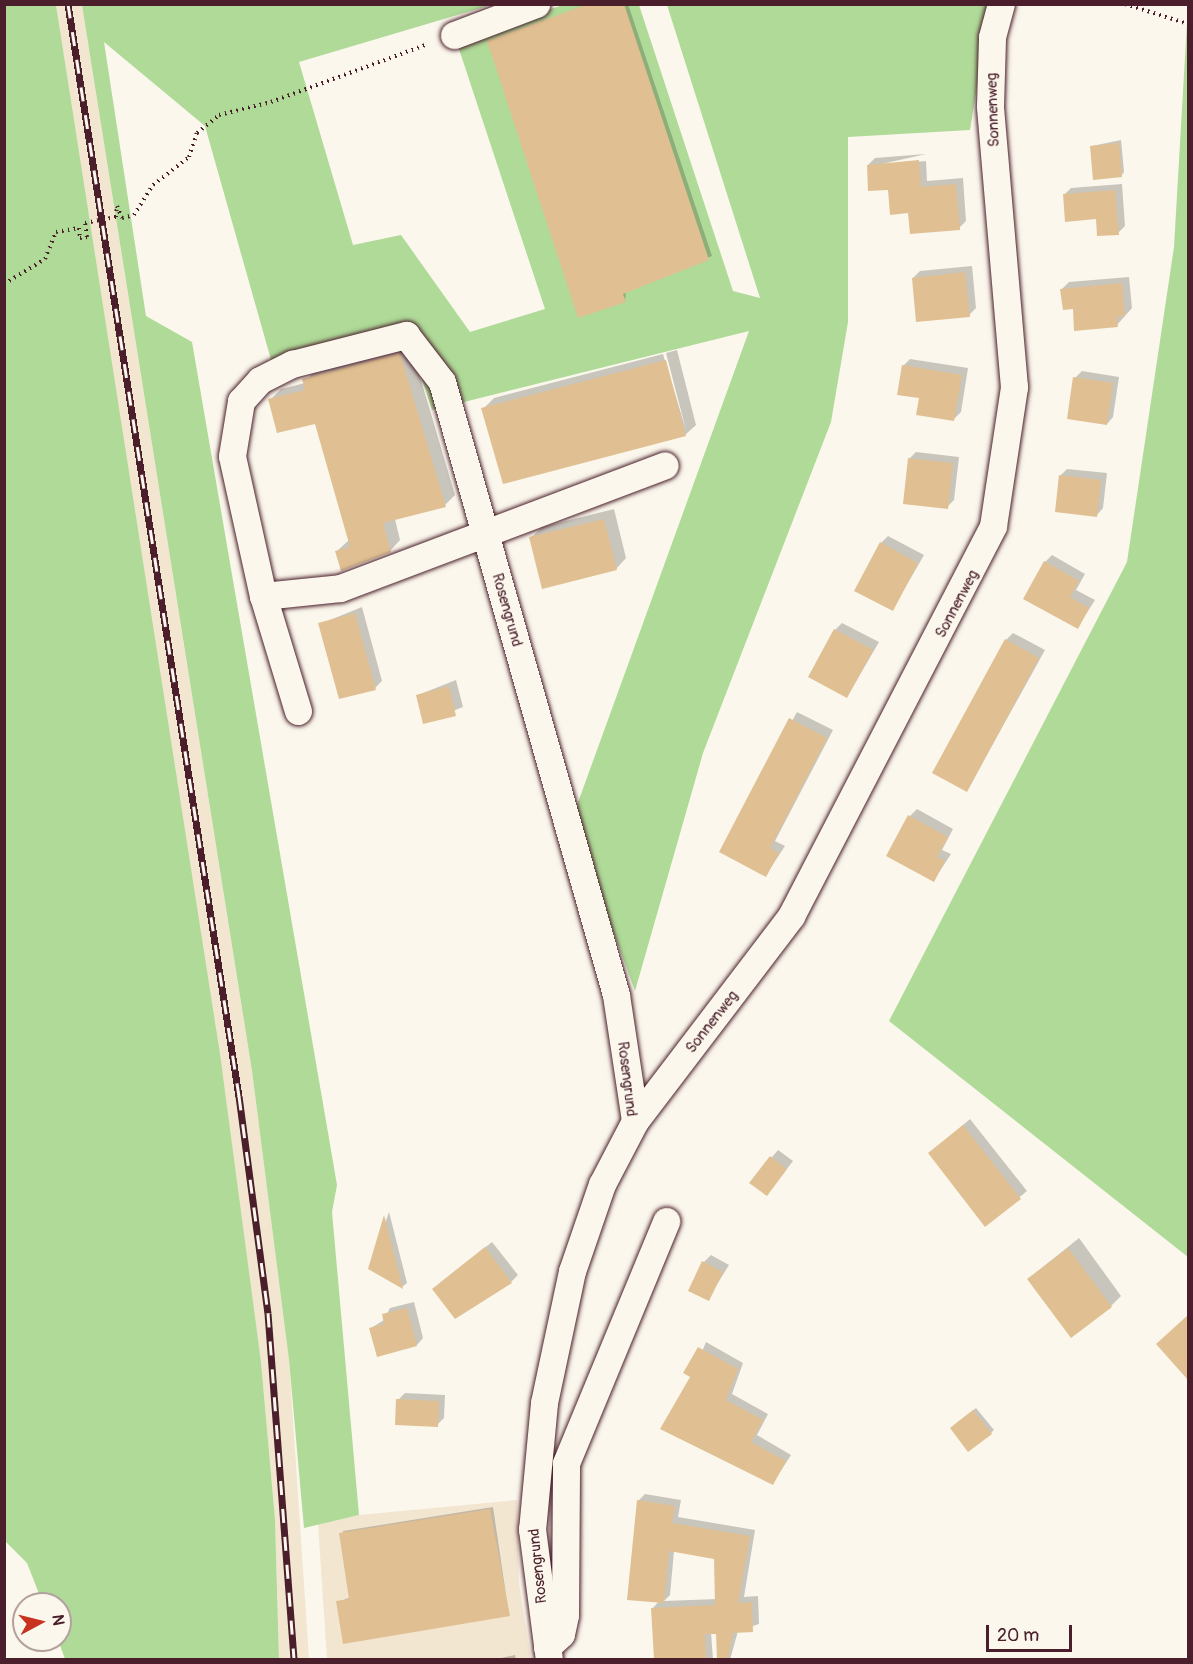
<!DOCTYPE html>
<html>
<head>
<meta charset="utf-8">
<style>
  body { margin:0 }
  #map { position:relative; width:1193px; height:1664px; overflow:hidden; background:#fbf7ec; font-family:Pangolin,sans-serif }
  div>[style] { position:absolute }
  .built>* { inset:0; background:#f3e6d1 }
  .green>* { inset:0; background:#afda98 }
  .shadow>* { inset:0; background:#0003 }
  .building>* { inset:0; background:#e0c092 }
  .path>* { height:4px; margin-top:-2px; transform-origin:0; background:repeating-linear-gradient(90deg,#4a1f2b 0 1.5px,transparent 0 6px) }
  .roads { filter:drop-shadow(0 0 2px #4a1f2b) drop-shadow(0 0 2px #4a1f2b) }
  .minor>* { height:27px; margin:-13.5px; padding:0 13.5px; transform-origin:13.5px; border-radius:13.5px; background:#fbf7ec }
  .rail>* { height:7px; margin-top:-3.5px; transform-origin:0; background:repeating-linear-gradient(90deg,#fbf7ec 0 14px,#4a1f2b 0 28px); box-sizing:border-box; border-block:2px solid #4a1f2b }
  span { translate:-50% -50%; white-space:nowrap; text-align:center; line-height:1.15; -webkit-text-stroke:4.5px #fbf7ec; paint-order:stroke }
  .street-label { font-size:15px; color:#4a1f2b }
  .frame { position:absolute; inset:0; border:6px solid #4a1f2b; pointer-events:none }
  .north { position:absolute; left:12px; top:1592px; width:60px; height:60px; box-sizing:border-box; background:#fbf7ec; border:2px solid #b4a19f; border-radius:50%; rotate:83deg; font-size:16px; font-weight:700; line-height:24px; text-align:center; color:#4a1f2b }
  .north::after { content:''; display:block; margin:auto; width:21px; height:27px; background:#c8321e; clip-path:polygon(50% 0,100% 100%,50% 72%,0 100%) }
  .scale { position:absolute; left:986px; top:1625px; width:86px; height:27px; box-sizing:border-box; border:3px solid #4a1f2b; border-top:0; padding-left:8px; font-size:18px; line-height:21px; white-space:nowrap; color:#4a1f2b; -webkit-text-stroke:4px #fbf7ec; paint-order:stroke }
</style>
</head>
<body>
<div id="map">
  <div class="built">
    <i style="clip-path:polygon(56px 5px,82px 5px,252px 1071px,289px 1360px,309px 1659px,279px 1659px,275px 1519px,261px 1362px)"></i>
    <i style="clip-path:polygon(517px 1500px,519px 1584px,531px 1659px,327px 1659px,318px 1524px,359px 1515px)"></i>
  </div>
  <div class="green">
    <i style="clip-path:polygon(4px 5px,56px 5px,220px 1054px,261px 1362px,275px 1519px,279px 1659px,65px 1659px,58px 1640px,60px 1604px,43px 1604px,27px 1563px,5px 1541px)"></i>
    <i style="clip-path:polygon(82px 5px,491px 5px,299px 62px,353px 245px,401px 235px,470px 332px,545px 309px,456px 40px,563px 5px,639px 5px,733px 291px,760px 298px,667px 5px,990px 5px,970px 130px,848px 137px,848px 322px,831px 422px,703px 753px,635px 991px,572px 819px,749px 331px,432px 410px,409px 340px,275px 374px,205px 126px,104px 42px,146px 316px,192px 342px,337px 1185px,332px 1212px,359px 1515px,304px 1528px,289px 1360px,252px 1071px)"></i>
    <i style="clip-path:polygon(1188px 5px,1188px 1257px,889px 1021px,1127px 562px,1174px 247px)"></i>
  </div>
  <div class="shadow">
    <i style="clip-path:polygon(588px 4px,628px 4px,712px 256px,626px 291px,625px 301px,489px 42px)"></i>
    <i style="clip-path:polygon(1121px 140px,1124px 172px,1121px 176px,1092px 146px)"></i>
    <i style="clip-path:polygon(926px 154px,873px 166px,926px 161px,927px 181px,963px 178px,966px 221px,959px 228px,909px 212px,868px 165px,875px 158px)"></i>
    <i style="clip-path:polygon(1122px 184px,1125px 226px,1118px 233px,1064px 195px,1071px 188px)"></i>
    <i style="clip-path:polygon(972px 266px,976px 308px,969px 315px,913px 278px,920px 271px)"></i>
    <i style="clip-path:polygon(1129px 277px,1132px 308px,1117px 325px,1062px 289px,1069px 282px)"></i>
    <i style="clip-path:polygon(410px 343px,455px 495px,445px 505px,395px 519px,400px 540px,390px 551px,337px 551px,349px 540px,316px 422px,270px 400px,281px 389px,305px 383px,315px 369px)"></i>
    <i style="clip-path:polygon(677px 350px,696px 425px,685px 435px,483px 409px,494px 398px,663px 354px,686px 430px,666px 353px)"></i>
    <i style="clip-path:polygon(910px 359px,968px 368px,961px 412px,954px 419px,921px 397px,903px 366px)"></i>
    <i style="clip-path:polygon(1082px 371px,1119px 377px,1113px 417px,1107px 424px,1075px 378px)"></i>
    <i style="clip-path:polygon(916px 452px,959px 457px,954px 500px,947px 507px,909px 459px)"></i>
    <i style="clip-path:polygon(1067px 469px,1107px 473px,1103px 508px,1097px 515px,1060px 476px)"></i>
    <i style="clip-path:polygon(614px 509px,626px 558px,616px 569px,531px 538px,542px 527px)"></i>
    <i style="clip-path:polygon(888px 536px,924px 555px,893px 609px,881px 543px)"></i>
    <i style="clip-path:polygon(1052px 555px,1085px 574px,1076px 590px,1095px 600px,1078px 627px,1045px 562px)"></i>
    <i style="clip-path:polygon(362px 607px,382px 681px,375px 688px,320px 624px)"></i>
    <i style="clip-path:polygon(842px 623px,879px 642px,847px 697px,835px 630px)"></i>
    <i style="clip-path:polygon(1013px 633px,1045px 650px,967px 791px,1006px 640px)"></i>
    <i style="clip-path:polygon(456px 680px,463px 707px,424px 722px,418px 695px)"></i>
    <i style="clip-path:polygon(797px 712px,833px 730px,775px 841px,785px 846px,766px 875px,721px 851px)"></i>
    <i style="clip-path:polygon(917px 809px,953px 829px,942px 850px,951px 854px,934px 880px,910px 816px)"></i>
    <i style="clip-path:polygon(970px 1119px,1027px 1191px,986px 1225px,930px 1153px)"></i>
    <i style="clip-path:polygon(778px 1150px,793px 1161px,773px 1187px,751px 1182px)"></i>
    <i style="clip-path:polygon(389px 1212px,407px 1283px,402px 1287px,370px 1268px)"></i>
    <i style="clip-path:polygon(1079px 1238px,1121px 1296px,1111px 1306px,1028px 1279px)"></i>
    <i style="clip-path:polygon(492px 1242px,518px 1275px,511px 1282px,441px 1282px)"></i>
    <i style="clip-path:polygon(711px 1255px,729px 1265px,708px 1299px,704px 1262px)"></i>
    <i style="clip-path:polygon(414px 1302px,423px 1338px,417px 1345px,371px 1328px,384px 1320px,390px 1308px)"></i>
    <i style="clip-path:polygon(1188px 1316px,1188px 1378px,1158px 1344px)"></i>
    <i style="clip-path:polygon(706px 1342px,743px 1363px,732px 1394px,768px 1414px,757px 1435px,791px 1455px,773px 1483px,692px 1376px)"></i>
    <i style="clip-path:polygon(405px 1393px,445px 1395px,444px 1418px,437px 1425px,398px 1400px)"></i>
    <i style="clip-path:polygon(976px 1408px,994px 1430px,991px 1433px,954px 1425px)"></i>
    <i style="clip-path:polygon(evenodd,645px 1494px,681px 1500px,678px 1517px,755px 1530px,744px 1597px,758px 1596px,759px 1624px,738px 1631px,730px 1660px,718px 1660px,717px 1632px,711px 1632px,713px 1660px,656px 1660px,653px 1608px,659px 1601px,638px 1501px,645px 1494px,674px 1551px,715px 1558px,717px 1599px,664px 1601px,670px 1595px,674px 1551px)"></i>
    <i style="clip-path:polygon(493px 1507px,509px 1615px,338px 1602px,351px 1597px,343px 1531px)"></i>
    <i style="clip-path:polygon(515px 1655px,516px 1660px,492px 1660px)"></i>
  </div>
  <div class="building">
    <i style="clip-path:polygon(588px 4px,624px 4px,709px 260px,623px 294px,626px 302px,578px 318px,487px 41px)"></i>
    <i style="clip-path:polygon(1119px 143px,1122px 177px,1093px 180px,1090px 146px)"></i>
    <i style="clip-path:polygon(919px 160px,921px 187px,956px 184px,960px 230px,910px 234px,908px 213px,890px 215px,888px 190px,868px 191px,867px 165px)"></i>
    <i style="clip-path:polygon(1115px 190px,1119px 235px,1097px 236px,1096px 219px,1065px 222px,1063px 194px)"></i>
    <i style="clip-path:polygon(965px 272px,970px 317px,916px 322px,912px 278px)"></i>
    <i style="clip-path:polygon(1122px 283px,1125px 316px,1117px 317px,1118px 327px,1074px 331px,1073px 309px,1063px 310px,1060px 289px)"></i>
    <i style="clip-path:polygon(400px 353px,446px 507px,383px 523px,391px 552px,341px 571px,335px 551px,350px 547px,315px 424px,277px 433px,268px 399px,305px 390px,302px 379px)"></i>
    <i style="clip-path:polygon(666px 360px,686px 436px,503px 484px,481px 408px)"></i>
    <i style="clip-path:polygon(902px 365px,962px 375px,954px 421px,916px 415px,919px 398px,897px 395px)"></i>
    <i style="clip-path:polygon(1073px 377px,1113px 383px,1107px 425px,1067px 419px)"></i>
    <i style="clip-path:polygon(908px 458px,953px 463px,948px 509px,903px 504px)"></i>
    <i style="clip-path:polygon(1059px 475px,1101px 480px,1097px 517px,1055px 512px)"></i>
    <i style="clip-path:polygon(604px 519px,617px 570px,542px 589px,529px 537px)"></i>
    <i style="clip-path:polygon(880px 542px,918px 563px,893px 611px,854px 591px)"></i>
    <i style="clip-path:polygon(1044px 561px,1079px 581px,1070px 597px,1089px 608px,1078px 629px,1023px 599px)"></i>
    <i style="clip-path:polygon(355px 613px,376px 690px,339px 699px,318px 623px)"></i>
    <i style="clip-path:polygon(834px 629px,873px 650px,847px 698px,808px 677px)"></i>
    <i style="clip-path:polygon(1005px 639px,1039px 658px,967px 792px,932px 773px)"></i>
    <i style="clip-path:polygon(449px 686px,456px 716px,423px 724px,416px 695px)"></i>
    <i style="clip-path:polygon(789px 718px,827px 738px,770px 848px,779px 853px,766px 877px,719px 852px)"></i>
    <i style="clip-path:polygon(908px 815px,948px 837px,937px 857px,945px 861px,934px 882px,886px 856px)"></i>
    <i style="clip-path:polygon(963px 1125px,1021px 1199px,985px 1227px,928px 1153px)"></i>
    <i style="clip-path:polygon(770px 1156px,787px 1169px,767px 1196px,749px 1183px)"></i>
    <i style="clip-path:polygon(384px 1215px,403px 1289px,368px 1269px)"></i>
    <i style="clip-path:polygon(485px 1247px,512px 1283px,455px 1319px,432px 1289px)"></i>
    <i style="clip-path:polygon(1068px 1248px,1112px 1307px,1071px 1338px,1027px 1279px)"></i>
    <i style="clip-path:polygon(702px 1261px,723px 1272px,709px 1301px,688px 1291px)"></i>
    <i style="clip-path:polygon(407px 1308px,417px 1346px,377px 1357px,369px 1328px,384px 1324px,382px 1314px)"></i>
    <i style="clip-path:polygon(1188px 1315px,1188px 1380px,1156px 1344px)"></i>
    <i style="clip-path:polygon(698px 1347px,738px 1369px,726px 1400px,763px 1420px,751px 1442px,786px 1461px,773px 1485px,660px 1429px,690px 1377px,683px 1373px)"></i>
    <i style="clip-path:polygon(396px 1399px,439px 1401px,438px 1427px,395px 1425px)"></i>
    <i style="clip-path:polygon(973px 1410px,992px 1434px,968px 1452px,950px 1428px)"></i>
    <i style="clip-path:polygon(637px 1500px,675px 1506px,672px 1523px,750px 1536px,738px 1603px,752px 1602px,753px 1632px,733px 1633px,728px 1659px,717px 1659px,716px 1634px,705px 1634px,706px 1659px,654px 1659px,651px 1608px,715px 1605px,714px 1559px,669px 1551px,664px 1603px,627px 1600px)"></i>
    <i style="clip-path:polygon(490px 1509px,510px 1616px,343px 1644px,336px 1601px,349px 1599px,339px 1533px)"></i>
  </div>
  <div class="path">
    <i style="left:1125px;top:4px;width:66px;rotate:17.6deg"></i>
    <i style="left:4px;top:284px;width:48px;rotate:-31.4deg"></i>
    <i style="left:45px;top:259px;width:29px;rotate:-68deg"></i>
    <i style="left:56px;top:232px;width:23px;rotate:-10deg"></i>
    <i style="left:79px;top:228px;width:10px;rotate:84deg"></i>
    <i style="left:80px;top:238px;width:7px;rotate:-8deg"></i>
    <i style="left:87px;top:237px;width:14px;rotate:-98deg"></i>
    <i style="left:85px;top:223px;width:32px;rotate:-11deg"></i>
    <i style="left:116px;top:217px;width:11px;rotate:-85deg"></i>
    <i style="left:117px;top:206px;width:13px;rotate:67deg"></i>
    <i style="left:122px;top:218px;width:12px;rotate:-14deg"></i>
    <i style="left:134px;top:215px;width:36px;rotate:-58deg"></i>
    <i style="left:153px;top:185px;width:46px;rotate:-37.9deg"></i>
    <i style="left:189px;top:157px;width:25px;rotate:-72deg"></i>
    <i style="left:197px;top:133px;width:28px;rotate:-39deg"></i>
    <i style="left:219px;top:115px;width:54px;rotate:-14deg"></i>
    <i style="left:271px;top:102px;width:167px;rotate:-20.3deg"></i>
  </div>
  <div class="roads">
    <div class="minor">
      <i style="left:454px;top:35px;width:88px;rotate:-20.7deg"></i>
      <i style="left:263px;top:596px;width:77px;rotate:-5.9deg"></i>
      <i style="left:340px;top:588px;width:347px;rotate:-20.7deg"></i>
      <i style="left:298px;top:711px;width:120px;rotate:-106.9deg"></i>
      <i style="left:263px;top:596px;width:143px;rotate:-102.5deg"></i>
      <i style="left:232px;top:456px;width:56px;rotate:-80.7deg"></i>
      <i style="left:241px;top:401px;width:28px;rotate:-48deg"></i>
      <i style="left:260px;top:380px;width:36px;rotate:-27deg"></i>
      <i style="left:292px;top:364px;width:118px;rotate:-14.3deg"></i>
      <i style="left:406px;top:335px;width:59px;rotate:52.5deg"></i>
      <i style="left:442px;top:382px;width:637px;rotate:74.15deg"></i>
      <i style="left:616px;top:995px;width:127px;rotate:81.4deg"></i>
      <i style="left:635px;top:1121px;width:71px;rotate:117.6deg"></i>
      <i style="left:602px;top:1184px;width:92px;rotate:109deg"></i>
      <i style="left:572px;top:1271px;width:135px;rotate:102deg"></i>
      <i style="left:544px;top:1403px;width:127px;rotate:95.4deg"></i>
      <i style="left:532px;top:1529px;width:132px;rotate:82.6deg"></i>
      <i style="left:635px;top:1121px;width:258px;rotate:-52.7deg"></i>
      <i style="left:791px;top:916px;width:439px;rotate:-62.6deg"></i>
      <i style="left:993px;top:526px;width:141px;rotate:-81.4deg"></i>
      <i style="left:1014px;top:387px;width:282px;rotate:-94.9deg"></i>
      <i style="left:990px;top:106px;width:69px;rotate:-88.3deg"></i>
      <i style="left:992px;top:37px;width:34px;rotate:-75deg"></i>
      <i style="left:547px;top:1647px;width:19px;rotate:-43deg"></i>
      <i style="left:561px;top:1634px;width:19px;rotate:-78deg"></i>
      <i style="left:565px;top:1615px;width:152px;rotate:-89.6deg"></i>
      <i style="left:566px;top:1463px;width:262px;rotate:-67.5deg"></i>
    </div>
  </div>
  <div class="rail">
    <i style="left:68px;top:4px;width:1105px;rotate:81.1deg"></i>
    <i style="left:239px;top:1096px;width:219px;rotate:82.4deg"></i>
    <i style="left:268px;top:1313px;width:348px;rotate:85.7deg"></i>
  </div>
  <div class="street-label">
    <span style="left:993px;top:110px;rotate:-92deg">Sonnenweg</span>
    <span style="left:957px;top:604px;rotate:-62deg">Sonnenweg</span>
    <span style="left:507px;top:610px;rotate:74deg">Rosengrund</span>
    <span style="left:712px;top:1022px;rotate:-52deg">Sonnenweg</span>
    <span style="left:627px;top:1079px;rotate:83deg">Rosengrund</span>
    <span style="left:538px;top:1566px;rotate:-96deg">Rosengrund</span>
  </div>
  <div class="frame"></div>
  <div class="north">N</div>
  <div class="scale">20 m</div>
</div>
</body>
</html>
